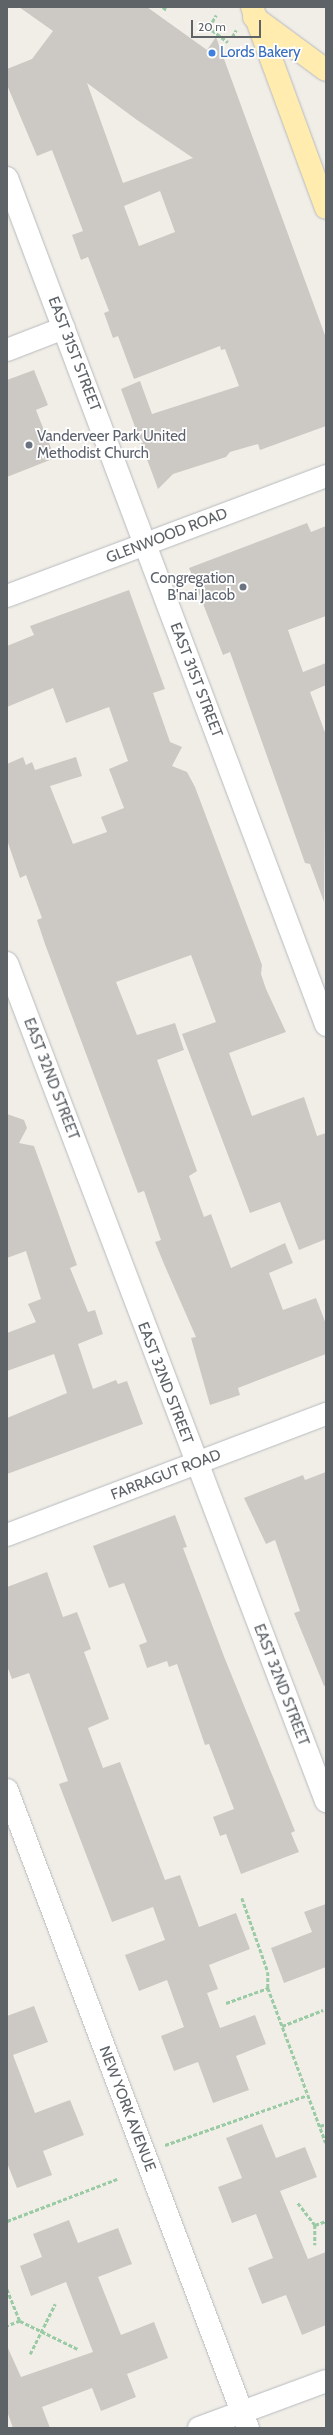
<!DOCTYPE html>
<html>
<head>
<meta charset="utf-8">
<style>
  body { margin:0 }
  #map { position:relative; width:333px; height:2435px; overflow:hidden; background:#f1eee7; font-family:Cabin,sans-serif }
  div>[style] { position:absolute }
  .building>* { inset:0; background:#ccc9c4 }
  .path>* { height:2.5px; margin-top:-1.25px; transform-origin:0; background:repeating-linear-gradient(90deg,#9acba5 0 4px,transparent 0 6px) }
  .roads { filter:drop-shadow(0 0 1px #b7babe) drop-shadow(0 0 1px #b7babe) }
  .minor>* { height:22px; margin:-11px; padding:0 11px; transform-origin:11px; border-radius:11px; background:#fff }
  .major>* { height:22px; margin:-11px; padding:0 11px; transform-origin:11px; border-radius:11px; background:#ffecae }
  .dots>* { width:11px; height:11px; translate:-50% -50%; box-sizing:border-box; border:2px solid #fff; border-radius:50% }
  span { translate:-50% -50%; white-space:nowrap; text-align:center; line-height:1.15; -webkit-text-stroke:3.5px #fff; paint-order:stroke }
  .shop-label { font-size:15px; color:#366cbe }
  .left { translate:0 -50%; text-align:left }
  .street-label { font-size:15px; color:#5e6368 }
  .worship-label { font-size:15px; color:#5b616d }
  .right { translate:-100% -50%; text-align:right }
  .frame { position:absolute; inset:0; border:8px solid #5e6368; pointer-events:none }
  .scale { position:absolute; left:191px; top:20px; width:70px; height:18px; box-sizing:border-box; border:2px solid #5e6368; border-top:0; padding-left:5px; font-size:12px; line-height:14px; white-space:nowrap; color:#5e6368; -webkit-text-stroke:3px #fff; paint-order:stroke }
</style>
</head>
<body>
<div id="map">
  <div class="building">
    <i style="clip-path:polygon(evenodd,19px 7px,147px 7px,207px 50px,216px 37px,326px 338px,326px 426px,260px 450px,258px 444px,230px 452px,226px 457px,173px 474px,158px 489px,121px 389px,140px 381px,152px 414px,239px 386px,225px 349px,221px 350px,220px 346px,134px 379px,118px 336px,113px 338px,104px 313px,109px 311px,88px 257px,81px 260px,72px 235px,83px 231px,52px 150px,37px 156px,7px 85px,7px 69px,32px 59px,53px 31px,19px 7px,87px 83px,137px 120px,193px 158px,123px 183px,87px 83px,19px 7px,160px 191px,175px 232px,139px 246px,124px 206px,160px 191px)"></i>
    <i style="clip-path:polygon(34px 370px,48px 405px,36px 410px,55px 458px,7px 477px,7px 380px)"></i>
    <i style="clip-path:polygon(307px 523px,311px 532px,326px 526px,326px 616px,288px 630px,303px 672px,326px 663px,326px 685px,310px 692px,326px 735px,324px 902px,310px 864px,305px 863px,230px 652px,223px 655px,189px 568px)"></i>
    <i style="clip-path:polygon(129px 590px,165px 689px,153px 693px,170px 742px,182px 747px,172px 766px,187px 772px,195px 787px,262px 965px,261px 974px,266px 989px,286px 1032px,229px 1053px,252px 1116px,304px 1097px,317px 1136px,326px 1133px,326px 1239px,299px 1250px,280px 1202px,250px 1213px,182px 1034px,216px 1022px,191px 955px,116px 982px,137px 1035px,175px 1023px,184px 1050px,157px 1060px,197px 1171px,189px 1176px,204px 1217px,211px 1214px,231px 1268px,285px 1243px,293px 1263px,269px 1273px,283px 1310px,316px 1298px,326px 1324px,326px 1354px,238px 1388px,240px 1395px,210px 1405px,191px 1338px,196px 1337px,164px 1264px,155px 1242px,161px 1240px,144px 1191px,138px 1193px,45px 944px,37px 920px,42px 918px,26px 875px,20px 878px,7px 840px,7px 764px,23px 757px,26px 765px,32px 762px,35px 770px,76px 757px,82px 776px,50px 786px,73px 844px,107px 832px,101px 817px,124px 808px,109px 769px,128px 761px,109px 707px,66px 723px,53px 688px,7px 707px,7px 646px,34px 635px,30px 626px)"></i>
    <i style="clip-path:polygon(7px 1114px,24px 1120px,27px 1128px,19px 1143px,34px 1146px,77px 1265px,70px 1268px,88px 1312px,95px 1310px,103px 1334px,78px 1344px,93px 1389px,116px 1380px,118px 1384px,127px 1381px,143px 1424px,7px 1474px,7px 1418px,67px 1393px,54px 1354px,7px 1371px,7px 1333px,36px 1322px,28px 1304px,41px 1299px,26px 1251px,7px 1258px)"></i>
    <i style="clip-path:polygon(326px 1472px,326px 1685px,324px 1686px,294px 1613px,300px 1611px,275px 1540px,266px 1544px,244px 1498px,303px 1475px,305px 1480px)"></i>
    <i style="clip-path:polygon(175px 1515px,187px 1547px,183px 1548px,225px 1659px,295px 1831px,291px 1833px,299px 1852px,241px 1874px,226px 1834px,220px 1836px,213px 1817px,234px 1809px,209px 1744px,205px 1745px,177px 1664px,169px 1667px,167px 1661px,147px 1668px,139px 1645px,147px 1642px,124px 1583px,109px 1588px,93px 1546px)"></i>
    <i style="clip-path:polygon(47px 1572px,63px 1617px,77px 1612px,91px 1649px,84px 1652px,109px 1719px,88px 1728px,103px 1768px,120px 1762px,165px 1880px,180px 1875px,199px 1927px,236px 1913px,250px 1949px,209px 1965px,218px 1989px,207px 1993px,220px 2028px,255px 2015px,266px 2044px,236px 2056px,249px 2090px,213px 2103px,198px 2062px,174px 2071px,161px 2036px,184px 2027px,167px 1980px,139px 1991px,125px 1955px,165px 1940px,153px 1907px,112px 1922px,59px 1784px,68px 1781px,29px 1673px,12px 1679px,7px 1666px,7px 1587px)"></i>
    <i style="clip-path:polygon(326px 1904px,326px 1967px,284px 1983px,271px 1948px,312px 1932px,304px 1912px)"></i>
    <i style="clip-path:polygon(34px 2006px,48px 2042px,13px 2055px,35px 2113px,70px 2100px,84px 2135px,43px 2151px,52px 2175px,17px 2188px,7px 2163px,7px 2016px)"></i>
    <i style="clip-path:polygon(262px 2124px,276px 2158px,305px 2147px,317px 2177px,280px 2191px,308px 2259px,326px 2252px,326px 2325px,302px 2335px,286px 2295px,262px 2304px,248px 2268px,273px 2258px,256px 2214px,232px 2223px,218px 2187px,242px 2178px,226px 2138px)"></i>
    <i style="clip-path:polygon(69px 2220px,78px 2243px,118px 2228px,132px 2264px,98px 2277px,121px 2335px,154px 2322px,168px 2358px,127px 2374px,136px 2397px,101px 2411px,92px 2388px,42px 2407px,50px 2428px,13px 2428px,7px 2411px,7px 2346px,21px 2377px,93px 2352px,66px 2282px,31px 2296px,20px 2266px,42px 2257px,33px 2234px)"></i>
  </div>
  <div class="path">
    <i style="left:163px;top:7px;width:5px;rotate:37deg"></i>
    <i style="left:212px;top:22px;width:8px;rotate:-60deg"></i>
    <i style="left:212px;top:30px;width:20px;rotate:37deg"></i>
    <i style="left:232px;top:37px;width:8px;rotate:-60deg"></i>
    <i style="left:242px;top:1898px;width:78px;rotate:70.6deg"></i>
    <i style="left:268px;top:1972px;width:16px;rotate:90deg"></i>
    <i style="left:268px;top:1988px;width:165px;rotate:69.5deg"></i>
    <i style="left:226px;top:2003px;width:45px;rotate:-19.7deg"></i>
    <i style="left:282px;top:2026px;width:44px;rotate:-21.3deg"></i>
    <i style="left:320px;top:2126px;width:6px;rotate:-18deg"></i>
    <i style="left:165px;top:2145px;width:151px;rotate:-19.3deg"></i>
    <i style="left:298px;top:2203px;width:28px;rotate:52deg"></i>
    <i style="left:315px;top:2225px;width:20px;rotate:90deg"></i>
    <i style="left:7px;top:2221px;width:118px;rotate:-20.9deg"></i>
    <i style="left:315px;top:2225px;width:12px;rotate:-20deg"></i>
    <i style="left:7px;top:2289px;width:35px;rotate:68deg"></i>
    <i style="left:20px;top:2321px;width:14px;rotate:159deg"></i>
    <i style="left:20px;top:2321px;width:64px;rotate:25.8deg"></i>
    <i style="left:30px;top:2354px;width:56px;rotate:-63.4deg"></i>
  </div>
  <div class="roads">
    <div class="minor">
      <i style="left:7px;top:178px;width:905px;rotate:69.36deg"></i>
      <i style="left:7px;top:350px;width:61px;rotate:-21.1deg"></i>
      <i style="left:7px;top:596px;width:341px;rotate:-20.6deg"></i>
      <i style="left:7px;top:963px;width:897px;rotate:69.16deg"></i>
      <i style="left:7px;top:1535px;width:341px;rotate:-20.8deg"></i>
      <i style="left:7px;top:1790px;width:682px;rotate:69.31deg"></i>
      <i style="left:199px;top:2428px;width:135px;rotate:-20.3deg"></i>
    </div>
    <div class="major">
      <i style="left:252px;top:7px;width:214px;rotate:69.8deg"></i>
      <i style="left:254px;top:17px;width:89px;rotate:36.4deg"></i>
    </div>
  </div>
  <div class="dots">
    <i style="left:212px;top:53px;background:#3f7fe0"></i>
    <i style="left:29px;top:445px;background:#6b7280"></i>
    <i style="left:243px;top:587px;background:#6b7280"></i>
  </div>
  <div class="shop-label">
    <span class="left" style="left:220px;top:53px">Lords Bakery</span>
  </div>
  <div class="street-label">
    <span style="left:74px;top:354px;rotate:69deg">EAST 31ST STREET</span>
    <span style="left:167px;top:536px;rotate:-21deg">GLENWOOD ROAD</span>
    <span style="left:196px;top:680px;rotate:69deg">EAST 31ST STREET</span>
    <span style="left:51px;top:1079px;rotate:69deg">EAST 32ND STREET</span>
    <span style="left:165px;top:1383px;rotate:69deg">EAST 32ND STREET</span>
    <span style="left:166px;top:1475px;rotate:-21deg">FARRAGUT ROAD</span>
    <span style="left:281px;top:1685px;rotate:69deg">EAST 32ND STREET</span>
    <span style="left:127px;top:2109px;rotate:69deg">NEW YORK AVENUE</span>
  </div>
  <div class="worship-label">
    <span class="left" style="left:37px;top:445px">Vanderveer Park United<br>Methodist Church</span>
    <span class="right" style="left:235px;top:587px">Congregation<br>B'nai Jacob</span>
  </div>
  <div class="frame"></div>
  <div class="scale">20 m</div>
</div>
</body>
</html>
